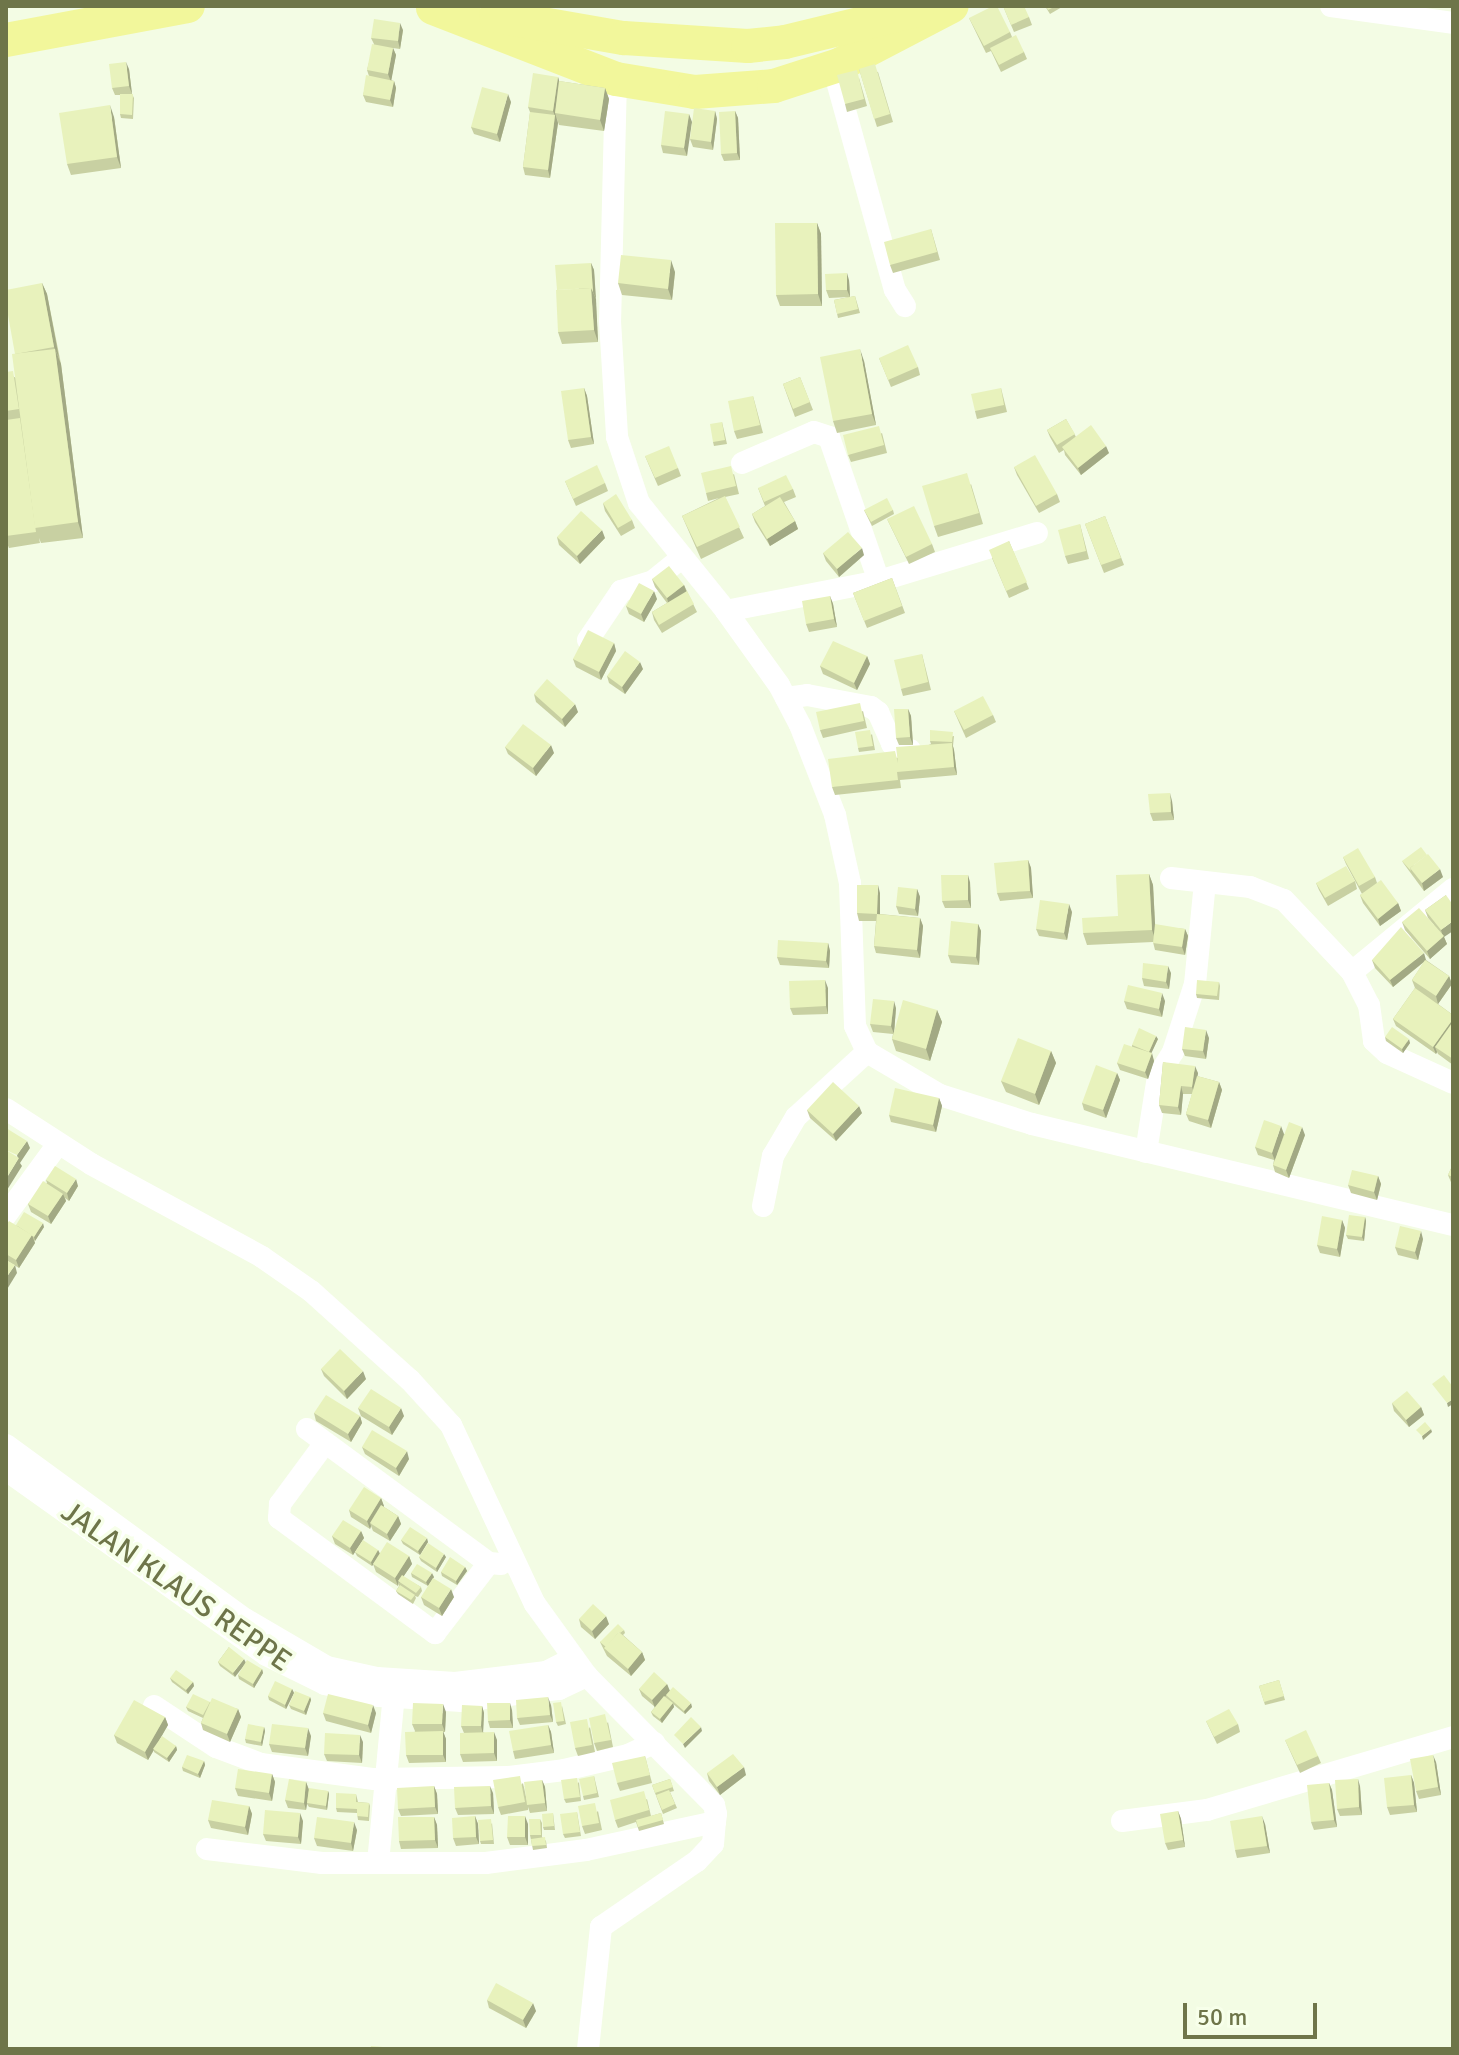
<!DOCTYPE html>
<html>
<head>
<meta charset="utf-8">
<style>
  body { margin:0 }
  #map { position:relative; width:1459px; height:2055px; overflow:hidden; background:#f3fce4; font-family:Signika,sans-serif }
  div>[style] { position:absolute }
  .minor>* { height:22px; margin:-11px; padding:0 11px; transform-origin:11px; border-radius:11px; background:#fff }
  .highway>* { height:34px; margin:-17px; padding:0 17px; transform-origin:17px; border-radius:17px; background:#f2f79b }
  .wall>* { inset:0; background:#c8d0a2 }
  .shaded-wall>* { inset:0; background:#a2a984 }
  .building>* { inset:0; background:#e8f2bc }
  span { translate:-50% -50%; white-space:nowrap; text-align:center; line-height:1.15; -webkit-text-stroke:7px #f7ffea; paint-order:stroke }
  .street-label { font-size:30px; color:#6e7549 }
  .frame { position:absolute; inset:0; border:8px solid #6e7549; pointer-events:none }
  .scale { position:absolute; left:1183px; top:2003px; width:134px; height:36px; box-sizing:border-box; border:4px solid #6e7549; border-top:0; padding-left:10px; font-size:24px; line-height:28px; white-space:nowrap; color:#6e7549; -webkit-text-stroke:6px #f7ffea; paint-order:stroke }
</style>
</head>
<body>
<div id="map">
  <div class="minor">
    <i style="left:1331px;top:6px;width:123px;rotate:7.9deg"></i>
    <i style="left:833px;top:67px;width:231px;rotate:74.5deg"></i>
    <i style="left:895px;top:290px;width:19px;rotate:58deg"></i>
    <i style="left:616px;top:79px;width:242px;rotate:91.4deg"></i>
    <i style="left:610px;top:321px;width:116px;rotate:86.5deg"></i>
    <i style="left:617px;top:437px;width:70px;rotate:71.6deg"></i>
    <i style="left:639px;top:503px;width:139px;rotate:51.1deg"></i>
    <i style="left:726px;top:611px;width:91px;rotate:54.4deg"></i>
    <i style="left:779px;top:685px;width:45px;rotate:62.3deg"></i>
    <i style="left:800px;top:725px;width:97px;rotate:68.7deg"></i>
    <i style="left:835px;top:815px;width:70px;rotate:77.6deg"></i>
    <i style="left:850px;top:883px;width:143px;rotate:88deg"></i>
    <i style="left:855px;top:1026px;width:29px;rotate:65deg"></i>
    <i style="left:867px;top:1052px;width:85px;rotate:30.5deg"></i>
    <i style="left:940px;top:1095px;width:96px;rotate:17.5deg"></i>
    <i style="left:1032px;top:1124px;width:433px;rotate:13.5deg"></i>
    <i style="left:742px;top:463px;width:78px;rotate:-23.3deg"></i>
    <i style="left:814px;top:432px;width:16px;rotate:18deg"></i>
    <i style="left:829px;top:437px;width:152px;rotate:70.9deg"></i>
    <i style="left:726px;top:611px;width:156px;rotate:-11.1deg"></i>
    <i style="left:879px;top:581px;width:165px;rotate:-16.9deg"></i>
    <i style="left:588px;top:640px;width:59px;rotate:-56deg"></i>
    <i style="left:621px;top:591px;width:34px;rotate:-17deg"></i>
    <i style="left:653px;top:581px;width:27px;rotate:-39deg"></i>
    <i style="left:786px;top:698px;width:21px;rotate:-8deg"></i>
    <i style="left:807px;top:695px;width:65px;rotate:10.6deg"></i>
    <i style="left:871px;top:707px;width:9px;rotate:36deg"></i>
    <i style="left:878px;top:712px;width:35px;rotate:66deg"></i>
    <i style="left:892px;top:744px;width:19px;rotate:18deg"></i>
    <i style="left:1171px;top:878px;width:80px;rotate:6.5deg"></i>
    <i style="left:1250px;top:887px;width:36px;rotate:21deg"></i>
    <i style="left:1284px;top:900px;width:99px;rotate:46.6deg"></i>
    <i style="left:1352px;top:972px;width:37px;rotate:63deg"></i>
    <i style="left:1369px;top:1005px;width:36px;rotate:82deg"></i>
    <i style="left:1374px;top:1041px;width:18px;rotate:43deg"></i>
    <i style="left:1387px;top:1053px;width:72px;rotate:24.4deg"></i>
    <i style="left:1352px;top:972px;width:131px;rotate:-39.4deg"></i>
    <i style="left:6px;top:1109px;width:101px;rotate:32.9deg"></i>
    <i style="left:91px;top:1164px;width:195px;rotate:28.5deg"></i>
    <i style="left:262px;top:1257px;width:60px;rotate:34.8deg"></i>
    <i style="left:311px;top:1291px;width:133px;rotate:42deg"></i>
    <i style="left:410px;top:1380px;width:61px;rotate:47.7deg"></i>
    <i style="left:451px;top:1425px;width:198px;rotate:64.9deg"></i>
    <i style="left:535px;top:1604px;width:89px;rotate:54.2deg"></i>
    <i style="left:587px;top:1676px;width:181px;rotate:45.4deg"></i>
    <i style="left:714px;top:1805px;width:9px;rotate:77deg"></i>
    <i style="left:716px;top:1814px;width:8px;rotate:97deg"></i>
    <i style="left:715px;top:1822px;width:132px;rotate:167.8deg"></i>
    <i style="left:586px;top:1850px;width:101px;rotate:172.6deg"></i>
    <i style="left:486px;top:1863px;width:164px;rotate:180deg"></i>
    <i style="left:322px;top:1863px;width:116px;rotate:-173.1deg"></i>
    <i style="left:1146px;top:1152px;width:77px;rotate:-81deg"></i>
    <i style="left:1158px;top:1076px;width:28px;rotate:-58deg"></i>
    <i style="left:1173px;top:1052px;width:71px;rotate:-72.1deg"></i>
    <i style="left:1195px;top:984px;width:102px;rotate:-84.4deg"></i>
    <i style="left:763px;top:1206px;width:51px;rotate:-78.7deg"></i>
    <i style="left:773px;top:1156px;width:45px;rotate:-59.5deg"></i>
    <i style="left:796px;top:1117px;width:96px;rotate:-42.5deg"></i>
    <i style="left:6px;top:1215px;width:88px;rotate:-53.8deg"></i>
    <i style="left:307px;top:1429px;width:226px;rotate:36.4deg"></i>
    <i style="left:489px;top:1563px;width:12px;rotate:5deg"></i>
    <i style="left:325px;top:1443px;width:76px;rotate:126.4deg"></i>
    <i style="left:280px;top:1504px;width:14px;rotate:94deg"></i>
    <i style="left:279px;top:1518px;width:194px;rotate:36.4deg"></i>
    <i style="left:435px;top:1633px;width:88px;rotate:-52.4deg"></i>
    <i style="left:6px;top:1445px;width:296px;rotate:36.1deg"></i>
    <i style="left:245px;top:1619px;width:95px;rotate:30.3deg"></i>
    <i style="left:327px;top:1667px;width:51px;rotate:12.4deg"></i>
    <i style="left:377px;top:1678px;width:78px;rotate:3.7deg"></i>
    <i style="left:455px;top:1683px;width:92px;rotate:-6.9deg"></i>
    <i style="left:546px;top:1672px;width:31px;rotate:-27deg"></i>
    <i style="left:6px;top:1470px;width:319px;rotate:35.4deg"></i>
    <i style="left:266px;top:1655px;width:66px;rotate:26.2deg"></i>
    <i style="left:325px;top:1684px;width:55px;rotate:12.5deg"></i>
    <i style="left:379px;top:1696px;width:83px;rotate:3.4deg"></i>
    <i style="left:462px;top:1701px;width:98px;rotate:-7.1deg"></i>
    <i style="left:559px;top:1689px;width:31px;rotate:-25deg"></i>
    <i style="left:154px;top:1706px;width:74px;rotate:33.5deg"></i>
    <i style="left:216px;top:1747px;width:48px;rotate:20.7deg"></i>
    <i style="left:261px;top:1764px;width:114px;rotate:7.6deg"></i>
    <i style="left:374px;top:1779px;width:134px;rotate:-0.9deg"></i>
    <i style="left:508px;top:1777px;width:56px;rotate:-7.1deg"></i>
    <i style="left:564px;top:1770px;width:66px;rotate:-13.2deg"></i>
    <i style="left:628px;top:1755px;width:29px;rotate:-25deg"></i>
    <i style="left:1122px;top:1821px;width:86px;rotate:-7.4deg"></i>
    <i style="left:1207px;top:1810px;width:257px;rotate:-16.5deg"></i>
    <i style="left:378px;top:1863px;width:182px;rotate:-84.6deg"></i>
    <i style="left:588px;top:2049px;width:123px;rotate:-83.9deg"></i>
    <i style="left:601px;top:1927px;width:116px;rotate:-34.5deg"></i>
    <i style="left:697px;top:1861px;width:23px;rotate:-47deg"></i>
    <i style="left:713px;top:1844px;width:22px;rotate:-85deg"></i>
  </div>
  <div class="highway">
    <i style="left:433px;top:8px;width:196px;rotate:21.2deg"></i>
    <i style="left:616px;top:79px;width:80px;rotate:9.3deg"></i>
    <i style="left:695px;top:92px;width:79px;rotate:-4.3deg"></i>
    <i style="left:774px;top:86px;width:68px;rotate:-17.9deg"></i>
    <i style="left:839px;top:65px;width:127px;rotate:-27.6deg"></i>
    <i style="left:496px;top:16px;width:130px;rotate:9.8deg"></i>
    <i style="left:624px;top:38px;width:124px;rotate:3.7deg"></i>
    <i style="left:748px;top:46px;width:37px;rotate:-6deg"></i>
    <i style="left:785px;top:42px;width:136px;rotate:-13.6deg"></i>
    <i style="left:6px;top:40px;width:185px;rotate:-10.6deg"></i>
  </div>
  <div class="wall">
    <i style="clip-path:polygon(1003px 6px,1029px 17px,1032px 25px,1014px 32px)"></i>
    <i style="clip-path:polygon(1045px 6px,1062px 6px,1062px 7px,1050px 14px)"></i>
    <i style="clip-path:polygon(969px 18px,1010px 32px,1012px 37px,1024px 52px,1027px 59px,1001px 72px,991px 51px,986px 53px)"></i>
    <i style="clip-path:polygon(403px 30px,400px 49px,393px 48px,396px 55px,391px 80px,394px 81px,396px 88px,393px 107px,366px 102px,363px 95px,369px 76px,367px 70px,374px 44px,371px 38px)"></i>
    <i style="clip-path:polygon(129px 69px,132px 94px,134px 98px,133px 119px,121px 118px,120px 114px,120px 95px,115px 95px,112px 88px)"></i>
    <i style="clip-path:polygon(859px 69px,878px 72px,893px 122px,877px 127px)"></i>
    <i style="clip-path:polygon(558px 77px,559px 81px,605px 88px,609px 99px,604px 131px,559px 125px,556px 116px,558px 123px,550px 178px,525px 175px,523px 167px,530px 112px,528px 107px)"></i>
    <i style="clip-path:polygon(859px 78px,867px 106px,847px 112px,845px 104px)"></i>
    <i style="clip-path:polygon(511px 102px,500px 142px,474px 134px,471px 127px)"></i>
    <i style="clip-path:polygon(715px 111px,717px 119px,713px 150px,693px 147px,690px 139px)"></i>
    <i style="clip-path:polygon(735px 111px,738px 118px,740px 160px,724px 161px,721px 154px)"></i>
    <i style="clip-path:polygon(689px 114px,687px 156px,663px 153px,661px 145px)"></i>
    <i style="clip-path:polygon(114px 117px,121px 168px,71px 175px,67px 164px)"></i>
    <i style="clip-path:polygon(817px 223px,821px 234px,822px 306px,780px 306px,776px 295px)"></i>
    <i style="clip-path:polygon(931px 229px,940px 260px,893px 273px,890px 265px)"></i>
    <i style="clip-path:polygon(591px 263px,594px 270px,598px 342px,562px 344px,558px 332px)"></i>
    <i style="clip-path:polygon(675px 272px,672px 300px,622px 295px,618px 283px)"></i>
    <i style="clip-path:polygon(849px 280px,850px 297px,855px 296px,860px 313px,838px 318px,834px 300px,849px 297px,829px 298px,826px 290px)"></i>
    <i style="clip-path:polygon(42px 283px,47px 294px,61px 364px,83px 538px,41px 543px,39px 538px,40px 543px,9px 548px,6px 541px,6px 372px,16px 378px,15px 353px)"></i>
    <i style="clip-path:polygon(879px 358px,918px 367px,920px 375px,891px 387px)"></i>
    <i style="clip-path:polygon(864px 361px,876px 425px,837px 433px,833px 421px)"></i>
    <i style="clip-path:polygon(800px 377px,813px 410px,795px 417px,783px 384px)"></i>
    <i style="clip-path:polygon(584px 388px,587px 396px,594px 444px,571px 448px,568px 440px)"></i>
    <i style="clip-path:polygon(1001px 388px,1007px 412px,977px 419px,975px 411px)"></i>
    <i style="clip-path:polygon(753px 396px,763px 433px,737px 439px,734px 431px)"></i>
    <i style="clip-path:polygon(1066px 419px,1076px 437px,1109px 453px,1081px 475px,1065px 455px,1064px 450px,1059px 453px,1050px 437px,1047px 430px)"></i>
    <i style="clip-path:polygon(722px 422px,727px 444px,714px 446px,713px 442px)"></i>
    <i style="clip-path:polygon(882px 433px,887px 453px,851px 462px,848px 455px)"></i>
    <i style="clip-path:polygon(645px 456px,678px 468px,681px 476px,658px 486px)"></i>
    <i style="clip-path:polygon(1014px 467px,1057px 494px,1060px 502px,1039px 513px,1017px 475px)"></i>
    <i style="clip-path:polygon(734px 474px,739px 494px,725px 497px,744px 538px,701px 559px,682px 516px,719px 498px,708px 501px,706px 493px)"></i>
    <i style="clip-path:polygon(565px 481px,605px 483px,608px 491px,576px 506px)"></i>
    <i style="clip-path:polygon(971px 484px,983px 524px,938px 537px,934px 526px)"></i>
    <i style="clip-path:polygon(758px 488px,793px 489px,796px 497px,784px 502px,795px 521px,798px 529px,770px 546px,755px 522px,752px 514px,765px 506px)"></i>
    <i style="clip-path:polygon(603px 503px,632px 520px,635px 528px,621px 536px,605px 511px)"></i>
    <i style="clip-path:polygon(864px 510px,893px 510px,894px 514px,872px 526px)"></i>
    <i style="clip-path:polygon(1105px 516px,1124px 565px,1104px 573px,1085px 524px)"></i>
    <i style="clip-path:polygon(887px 519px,932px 544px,935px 552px,909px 564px)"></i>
    <i style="clip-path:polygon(1080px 524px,1089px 559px,1068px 564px,1065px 556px)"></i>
    <i style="clip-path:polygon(557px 537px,605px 538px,580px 564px,559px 545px)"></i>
    <i style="clip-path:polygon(1009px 541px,1029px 589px,1009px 598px,992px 558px)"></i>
    <i style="clip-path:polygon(823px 553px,864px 555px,839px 577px,826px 561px)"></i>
    <i style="clip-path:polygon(892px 578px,905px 613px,867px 628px,853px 593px)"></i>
    <i style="clip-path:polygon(652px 579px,684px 585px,697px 612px,662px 633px,654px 620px,652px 612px,667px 603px,655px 587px)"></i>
    <i style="clip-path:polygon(830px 596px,833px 604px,837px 627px,809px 632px,806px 624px)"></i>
    <i style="clip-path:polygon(657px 599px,644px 622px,629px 614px,626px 606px)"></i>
    <i style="clip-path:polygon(614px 643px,616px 651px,601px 680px,576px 667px,573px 659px)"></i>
    <i style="clip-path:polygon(922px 654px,931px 690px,903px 696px,901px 689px)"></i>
    <i style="clip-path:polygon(867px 656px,870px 664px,857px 690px,823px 674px,820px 666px)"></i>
    <i style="clip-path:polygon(643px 669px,625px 694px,609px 683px,607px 676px)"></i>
    <i style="clip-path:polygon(534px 694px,578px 712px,565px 727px,536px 702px)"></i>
    <i style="clip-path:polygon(908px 709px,911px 716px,913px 745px,899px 745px,896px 738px)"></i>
    <i style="clip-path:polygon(863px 711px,867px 728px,823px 738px,820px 730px)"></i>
    <i style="clip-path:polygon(954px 711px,993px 715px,996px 722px,966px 738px)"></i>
    <i style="clip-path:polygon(872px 734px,875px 750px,859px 752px,858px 748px)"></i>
    <i style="clip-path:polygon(954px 736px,953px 746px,954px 750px,957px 775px,900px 780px,901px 788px,835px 795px,832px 787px,897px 758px,931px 744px,930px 741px)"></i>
    <i style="clip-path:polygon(505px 747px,554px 753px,536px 776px,508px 754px)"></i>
    <i style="clip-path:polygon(1172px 801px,1174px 820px,1153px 821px,1150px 813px)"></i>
    <i style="clip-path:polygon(1343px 857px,1375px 877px,1377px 883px,1398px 903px,1401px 911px,1380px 926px,1363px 903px,1360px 895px,1362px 894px,1346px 864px)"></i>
    <i style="clip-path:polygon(1028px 860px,1031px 868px,1033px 898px,1000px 901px,997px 893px)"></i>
    <i style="clip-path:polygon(1402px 861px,1443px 877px,1424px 891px,1404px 864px)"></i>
    <i style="clip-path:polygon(1149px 874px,1153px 885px,1155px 926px,1185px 929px,1188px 936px,1185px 955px,1155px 950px,1153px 942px,1087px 945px,1083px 933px,1118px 916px)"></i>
    <i style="clip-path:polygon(1355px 881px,1357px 889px,1328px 906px,1319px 890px,1316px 883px)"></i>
    <i style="clip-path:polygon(970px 882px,971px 908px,945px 908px,942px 901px)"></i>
    <i style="clip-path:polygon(917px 889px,920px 897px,918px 916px,899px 914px,896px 906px)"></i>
    <i style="clip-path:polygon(880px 893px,880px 914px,920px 918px,923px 926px,920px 958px,876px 953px,874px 946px,876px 921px,859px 921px,857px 913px)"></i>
    <i style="clip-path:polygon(1446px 895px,1444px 937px,1447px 944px,1430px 959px,1405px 930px,1402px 922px,1434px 925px,1428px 918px,1425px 910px)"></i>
    <i style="clip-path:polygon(1072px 912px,1067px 940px,1039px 936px,1036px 929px)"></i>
    <i style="clip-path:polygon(978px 924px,981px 931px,979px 965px,951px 963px,948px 955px)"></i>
    <i style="clip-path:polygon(828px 943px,830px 951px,829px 968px,780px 965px,777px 957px)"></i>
    <i style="clip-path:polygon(1372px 960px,1426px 960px,1449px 976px,1452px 984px,1438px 1004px,1453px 1015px,1453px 1065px,1438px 1054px,1437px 1052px,1436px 1054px,1396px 1026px,1393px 1019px,1415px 988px,1412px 980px,1424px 962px,1393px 987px,1375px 968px)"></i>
    <i style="clip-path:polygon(1171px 973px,1169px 989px,1144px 986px,1142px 978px)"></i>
    <i style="clip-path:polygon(1219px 982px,1220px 986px,1219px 1000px,1197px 998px,1196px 994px)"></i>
    <i style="clip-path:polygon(828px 988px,828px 1014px,793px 1015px,790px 1008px)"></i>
    <i style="clip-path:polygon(1124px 1001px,1165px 1001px,1162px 1017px,1127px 1009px)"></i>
    <i style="clip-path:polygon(896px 1008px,894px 1032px,937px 1010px,942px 1022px,930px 1061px,896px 1051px,892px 1039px,893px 1034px,873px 1032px,870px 1024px)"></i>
    <i style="clip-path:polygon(1385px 1037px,1410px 1043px,1403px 1053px,1386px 1041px)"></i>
    <i style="clip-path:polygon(1209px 1038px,1206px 1059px,1185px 1056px,1182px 1049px)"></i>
    <i style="clip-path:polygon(1158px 1039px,1151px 1053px,1154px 1061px,1148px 1079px,1120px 1070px,1117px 1063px,1132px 1047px,1132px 1045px)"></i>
    <i style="clip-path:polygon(1051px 1051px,1056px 1063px,1039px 1105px,1006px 1092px,1001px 1081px)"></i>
    <i style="clip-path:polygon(1163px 1062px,1198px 1073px,1197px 1076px,1219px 1082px,1222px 1090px,1211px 1128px,1189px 1121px,1186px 1114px,1192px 1094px,1183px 1094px,1181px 1115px,1162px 1113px,1159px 1105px)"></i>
    <i style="clip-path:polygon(1117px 1073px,1120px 1080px,1106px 1118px,1084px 1110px,1082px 1103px)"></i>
    <i style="clip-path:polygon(939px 1098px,942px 1106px,936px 1132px,891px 1122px,889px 1115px)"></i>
    <i style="clip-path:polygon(807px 1110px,862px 1113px,836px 1141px,810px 1118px)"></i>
    <i style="clip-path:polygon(1284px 1134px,1305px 1135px,1289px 1178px,1275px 1172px,1273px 1165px,1274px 1160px,1258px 1155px,1255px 1147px)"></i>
    <i style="clip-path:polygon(1453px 1164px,1453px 1187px,1448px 1175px)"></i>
    <i style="clip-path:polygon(1378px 1176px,1381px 1184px,1377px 1200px,1351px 1193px,1348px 1185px)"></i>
    <i style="clip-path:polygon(46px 1180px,78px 1186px,69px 1201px,65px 1198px,66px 1201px,51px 1224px,31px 1212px,28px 1204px,47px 1183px)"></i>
    <i style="clip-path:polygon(1365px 1217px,1366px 1221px,1364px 1241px,1348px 1239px,1346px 1235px)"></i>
    <i style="clip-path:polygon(1342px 1220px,1345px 1228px,1340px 1257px,1320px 1253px,1317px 1245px)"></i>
    <i style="clip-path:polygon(6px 1225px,44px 1227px,35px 1241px,34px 1240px,35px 1243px,19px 1268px,6px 1260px)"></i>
    <i style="clip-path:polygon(1423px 1239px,1418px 1260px,1398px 1255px,1395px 1247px)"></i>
    <i style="clip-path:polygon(321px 1369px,366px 1379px,347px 1399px,324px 1376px)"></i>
    <i style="clip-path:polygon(1392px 1403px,1421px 1407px,1424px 1415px,1409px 1427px,1394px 1411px)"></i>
    <i style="clip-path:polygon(358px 1408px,404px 1416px,392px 1435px,361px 1416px)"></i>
    <i style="clip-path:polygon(314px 1413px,360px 1416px,362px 1423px,351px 1442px,316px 1421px)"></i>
    <i style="clip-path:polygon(362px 1447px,409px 1459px,399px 1476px,365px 1454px)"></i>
    <i style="clip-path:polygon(381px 1498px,384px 1507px,398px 1516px,401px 1524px,390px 1541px,373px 1531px,371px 1526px,370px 1529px,351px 1517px,349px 1510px)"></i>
    <i style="clip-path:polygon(361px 1531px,364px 1538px,353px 1555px,335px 1544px,332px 1536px)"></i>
    <i style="clip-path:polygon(401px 1540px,428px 1542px,420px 1555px,403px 1544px)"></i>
    <i style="clip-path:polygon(378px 1550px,380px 1554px,372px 1566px,357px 1556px,355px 1552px)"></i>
    <i style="clip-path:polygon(409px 1556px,412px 1564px,403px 1577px,421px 1587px,422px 1591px,418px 1597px,415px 1596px,416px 1598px,413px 1604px,398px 1594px,396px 1591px,399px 1586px,399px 1584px,398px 1586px,376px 1572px,373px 1564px)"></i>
    <i style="clip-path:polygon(419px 1557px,446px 1557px,437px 1572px,421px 1561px)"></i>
    <i style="clip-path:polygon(465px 1567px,467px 1571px,457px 1585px,442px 1576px,441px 1572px)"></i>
    <i style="clip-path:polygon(411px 1573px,434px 1577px,428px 1586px,412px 1577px)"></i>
    <i style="clip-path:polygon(421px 1597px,454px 1597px,442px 1616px,424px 1605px)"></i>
    <i style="clip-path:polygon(579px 1619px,609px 1624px,595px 1639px,581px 1627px)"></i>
    <i style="clip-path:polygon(624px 1630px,625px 1633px,623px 1635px,642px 1652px,645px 1660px,631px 1676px,607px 1656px,600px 1642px)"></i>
    <i style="clip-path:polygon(229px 1647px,235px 1677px,220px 1666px,218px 1662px)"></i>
    <i style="clip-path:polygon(262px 1669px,263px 1673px,254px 1688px,239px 1679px,238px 1675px)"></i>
    <i style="clip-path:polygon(170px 1678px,193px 1682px,194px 1686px,188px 1694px,172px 1682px)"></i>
    <i style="clip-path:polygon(1279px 1680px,1285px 1700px,1265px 1705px,1259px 1686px)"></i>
    <i style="clip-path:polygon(667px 1684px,669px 1691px,692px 1707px,685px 1714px,673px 1704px,674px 1707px,662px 1723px,653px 1716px,651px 1712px,655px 1707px,642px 1696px,639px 1689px)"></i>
    <i style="clip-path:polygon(292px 1689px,294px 1693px,286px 1709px,269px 1700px,268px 1696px)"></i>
    <i style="clip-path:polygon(310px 1697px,311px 1700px,306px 1715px,291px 1709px,289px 1705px)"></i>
    <i style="clip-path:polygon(210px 1702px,238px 1709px,241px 1717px,230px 1742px,203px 1730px,201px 1723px,203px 1718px,188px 1711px,186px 1707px)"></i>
    <i style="clip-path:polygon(551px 1705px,553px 1722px,520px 1725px,517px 1718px)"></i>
    <i style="clip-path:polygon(482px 1706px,484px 1713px,483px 1732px,497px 1740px,497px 1761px,463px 1762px,460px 1754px,464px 1733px,461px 1726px)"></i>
    <i style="clip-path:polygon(562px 1706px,566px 1724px,558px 1726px,556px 1722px)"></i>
    <i style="clip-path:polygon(512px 1710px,513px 1728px,490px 1728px,488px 1721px)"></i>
    <i style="clip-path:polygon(446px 1712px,445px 1732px,443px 1732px,446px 1739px,446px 1762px,409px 1763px,406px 1755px,415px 1731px,412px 1724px)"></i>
    <i style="clip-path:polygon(323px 1713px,376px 1713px,371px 1733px,326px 1721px)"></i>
    <i style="clip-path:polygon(165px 1717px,168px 1725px,159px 1740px,176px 1746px,177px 1750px,169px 1762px,154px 1752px,154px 1750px,148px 1760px,117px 1743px,114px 1735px)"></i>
    <i style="clip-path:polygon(1206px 1721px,1238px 1724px,1240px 1732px,1217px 1744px)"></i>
    <i style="clip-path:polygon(608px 1722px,613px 1747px,597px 1751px,594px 1743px)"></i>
    <i style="clip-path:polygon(548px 1725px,551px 1732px,554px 1753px,515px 1759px,513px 1751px)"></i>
    <i style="clip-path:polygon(264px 1727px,265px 1731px,262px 1746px,246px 1743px,245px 1739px)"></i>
    <i style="clip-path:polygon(590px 1727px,595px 1752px,578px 1756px,575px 1748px)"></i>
    <i style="clip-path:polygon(311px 1736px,308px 1756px,272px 1752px,269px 1744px)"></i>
    <i style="clip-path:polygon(1285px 1740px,1318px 1756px,1321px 1763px,1300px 1773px)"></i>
    <i style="clip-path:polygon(363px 1742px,362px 1763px,327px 1761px,324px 1754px)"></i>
    <i style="clip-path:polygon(645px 1756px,652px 1783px,620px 1791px,617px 1783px)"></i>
    <i style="clip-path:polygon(204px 1761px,205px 1765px,200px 1778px,183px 1771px,182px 1767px)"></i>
    <i style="clip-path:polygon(1436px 1762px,1441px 1795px,1419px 1799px,1416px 1791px)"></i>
    <i style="clip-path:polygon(707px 1773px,746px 1775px,720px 1795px,709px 1781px)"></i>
    <i style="clip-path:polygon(272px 1774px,275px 1782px,272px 1801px,238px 1796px,235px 1788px)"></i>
    <i style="clip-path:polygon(1411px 1775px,1414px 1783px,1417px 1812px,1390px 1815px,1387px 1807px)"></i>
    <i style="clip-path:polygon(594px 1776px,599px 1797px,584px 1800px,583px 1796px)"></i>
    <i style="clip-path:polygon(670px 1779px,674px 1791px,670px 1792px,677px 1808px,663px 1814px,652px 1785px)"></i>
    <i style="clip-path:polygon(542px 1780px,545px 1787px,547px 1811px,530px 1813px,528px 1807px,528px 1810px,501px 1815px,498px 1807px,523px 1783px,527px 1801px)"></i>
    <i style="clip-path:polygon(306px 1782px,309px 1790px,328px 1791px,329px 1794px,327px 1810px,309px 1807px,307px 1804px,306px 1810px,288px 1808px,285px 1800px)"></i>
    <i style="clip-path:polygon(579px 1782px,581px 1801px,566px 1803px,564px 1799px)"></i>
    <i style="clip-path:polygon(1329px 1783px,1332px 1790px,1337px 1827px,1314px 1830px,1311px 1822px)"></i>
    <i style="clip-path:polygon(434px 1786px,437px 1794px,438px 1814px,401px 1816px,398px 1809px)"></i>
    <i style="clip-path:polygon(1360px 1786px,1362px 1815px,1340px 1816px,1337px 1809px)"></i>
    <i style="clip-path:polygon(493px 1793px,494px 1814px,458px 1815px,455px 1808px)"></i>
    <i style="clip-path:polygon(356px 1794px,358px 1802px,369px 1803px,370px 1806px,369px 1821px,358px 1820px,357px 1813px,337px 1812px,336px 1808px)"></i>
    <i style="clip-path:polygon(647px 1799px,651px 1816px,661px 1813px,664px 1824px,639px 1831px,636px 1822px,618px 1828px,615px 1820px)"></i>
    <i style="clip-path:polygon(249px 1806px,252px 1814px,248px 1835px,211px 1828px,208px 1820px)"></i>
    <i style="clip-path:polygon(598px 1811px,602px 1830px,585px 1834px,582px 1826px)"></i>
    <i style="clip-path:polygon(1178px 1811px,1181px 1819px,1185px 1847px,1168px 1850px,1165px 1843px)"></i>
    <i style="clip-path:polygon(577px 1812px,581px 1836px,565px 1838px,563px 1834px)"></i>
    <i style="clip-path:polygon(553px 1813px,555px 1830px,544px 1830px,543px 1827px)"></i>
    <i style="clip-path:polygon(475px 1816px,478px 1824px,479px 1844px,456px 1846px,453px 1838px)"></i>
    <i style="clip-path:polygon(434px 1817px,437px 1825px,438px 1848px,401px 1849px,399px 1841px)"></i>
    <i style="clip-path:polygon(540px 1819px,542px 1823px,542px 1837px,546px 1841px,547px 1848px,533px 1850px,530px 1835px)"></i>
    <i style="clip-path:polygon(303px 1821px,301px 1844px,266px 1841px,263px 1834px)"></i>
    <i style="clip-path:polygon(492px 1823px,494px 1844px,481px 1844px,480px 1841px)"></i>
    <i style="clip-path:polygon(528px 1824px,528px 1845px,510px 1845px,507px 1837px)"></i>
    <i style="clip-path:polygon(1265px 1824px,1270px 1853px,1237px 1858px,1235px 1850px)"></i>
    <i style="clip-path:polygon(357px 1830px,353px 1851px,317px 1846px,314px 1838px)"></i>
    <i style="clip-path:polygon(487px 2000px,536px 2011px,526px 2028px,489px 2008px)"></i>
  </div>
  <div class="shaded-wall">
    <i style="clip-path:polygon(400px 23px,403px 30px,400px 49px,398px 41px)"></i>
    <i style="clip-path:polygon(393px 48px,396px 55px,391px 82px,388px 74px)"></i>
    <i style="clip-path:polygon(126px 62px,129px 69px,132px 94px,129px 86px)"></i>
    <i style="clip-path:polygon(558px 77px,560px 84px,555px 113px,558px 123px,550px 178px,548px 170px,555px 116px,553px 111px)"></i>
    <i style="clip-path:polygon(394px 81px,396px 88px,393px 107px,390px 100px)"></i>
    <i style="clip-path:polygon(605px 88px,609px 99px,604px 131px,600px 120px)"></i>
    <i style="clip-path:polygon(508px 94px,511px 102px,500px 142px,497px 134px)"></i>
    <i style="clip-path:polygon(110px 105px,114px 117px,121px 168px,117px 157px)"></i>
    <i style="clip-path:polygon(715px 111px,717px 119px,713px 150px,711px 142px)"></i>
    <i style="clip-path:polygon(735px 111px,738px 118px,740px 160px,737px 153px)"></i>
    <i style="clip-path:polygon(689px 114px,692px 122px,687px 156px,684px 148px)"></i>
    <i style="clip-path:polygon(817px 223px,821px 234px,822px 306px,818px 294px)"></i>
    <i style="clip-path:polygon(671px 260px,675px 272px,672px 300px,668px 289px)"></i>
    <i style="clip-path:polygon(591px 263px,594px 270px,596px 299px,593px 292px)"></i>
    <i style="clip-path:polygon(847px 273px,849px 280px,850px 297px,847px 290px)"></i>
    <i style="clip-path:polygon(42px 283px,47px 294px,59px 358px,54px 347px)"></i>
    <i style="clip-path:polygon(591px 288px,596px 299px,598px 342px,594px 330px)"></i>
    <i style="clip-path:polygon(55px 349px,61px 364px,83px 538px,78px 522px)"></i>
    <i style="clip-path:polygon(860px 349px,864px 361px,876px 425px,872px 414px)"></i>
    <i style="clip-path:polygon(584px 388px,587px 396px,594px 444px,591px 437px)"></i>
    <i style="clip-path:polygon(1106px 446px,1109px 453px,1081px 475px,1078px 468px)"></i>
    <i style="clip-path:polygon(795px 521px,798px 529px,770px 546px,767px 539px)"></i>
    <i style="clip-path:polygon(602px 530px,605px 538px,580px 564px,577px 556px)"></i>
    <i style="clip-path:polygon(862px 548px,864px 555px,839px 577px,837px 569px)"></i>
    <i style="clip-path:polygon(684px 585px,687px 593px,669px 606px,667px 598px)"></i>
    <i style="clip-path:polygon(654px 591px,657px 599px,644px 622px,641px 614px)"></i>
    <i style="clip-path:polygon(830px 596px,833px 604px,837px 627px,834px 619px)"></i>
    <i style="clip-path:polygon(614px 643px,616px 651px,601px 680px,599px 672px)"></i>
    <i style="clip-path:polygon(867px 656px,870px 664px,857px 690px,854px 683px)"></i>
    <i style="clip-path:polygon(640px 662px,643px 669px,625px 694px,622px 687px)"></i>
    <i style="clip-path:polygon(575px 704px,578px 712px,565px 727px,562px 719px)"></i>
    <i style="clip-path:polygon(908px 709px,911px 716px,913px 745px,910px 737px)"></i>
    <i style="clip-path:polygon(952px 743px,954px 750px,957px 775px,954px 767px)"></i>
    <i style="clip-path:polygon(551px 745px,554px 753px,536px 776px,533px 768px)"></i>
    <i style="clip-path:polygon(1170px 793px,1172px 801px,1174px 820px,1171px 812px)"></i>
    <i style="clip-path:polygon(1028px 860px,1031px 868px,1033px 898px,1030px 891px)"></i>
    <i style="clip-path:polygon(1440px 869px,1443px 877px,1424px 891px,1422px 883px)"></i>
    <i style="clip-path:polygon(1149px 874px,1153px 885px,1156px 942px,1152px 930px)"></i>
    <i style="clip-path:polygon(968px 875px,970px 882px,971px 908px,968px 900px)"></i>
    <i style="clip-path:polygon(878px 885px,880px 893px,880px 921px,877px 914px)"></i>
    <i style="clip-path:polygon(917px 889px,920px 897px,918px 916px,915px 909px)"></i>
    <i style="clip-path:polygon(1398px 903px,1401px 911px,1380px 926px,1378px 919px)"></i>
    <i style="clip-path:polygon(1069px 904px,1072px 912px,1067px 940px,1064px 933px)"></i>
    <i style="clip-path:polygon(920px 918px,923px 926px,920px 958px,917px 950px)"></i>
    <i style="clip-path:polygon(1453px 921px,1453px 931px,1444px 937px,1447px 944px,1430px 959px,1427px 951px,1443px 937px,1441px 930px)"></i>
    <i style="clip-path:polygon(978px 924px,981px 931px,979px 965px,976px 957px)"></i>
    <i style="clip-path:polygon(1185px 929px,1188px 936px,1185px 955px,1182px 947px)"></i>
    <i style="clip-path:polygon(828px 943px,830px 951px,829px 968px,826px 961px)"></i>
    <i style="clip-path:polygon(1424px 953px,1426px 960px,1393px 987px,1390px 980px)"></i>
    <i style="clip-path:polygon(1168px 966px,1171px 973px,1169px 989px,1166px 982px)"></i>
    <i style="clip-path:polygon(1449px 976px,1452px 984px,1438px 1004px,1436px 996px)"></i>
    <i style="clip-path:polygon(825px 980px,828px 988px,828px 1014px,826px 1006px)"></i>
    <i style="clip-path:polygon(1162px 993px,1165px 1001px,1162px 1017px,1159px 1009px)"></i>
    <i style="clip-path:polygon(894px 1001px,896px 1008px,894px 1034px,891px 1026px)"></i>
    <i style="clip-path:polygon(937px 1010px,942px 1022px,930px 1061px,926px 1049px)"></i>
    <i style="clip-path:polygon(1453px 1019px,1453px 1030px,1435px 1047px,1437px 1052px,1436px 1054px,1433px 1047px)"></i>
    <i style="clip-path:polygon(1206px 1030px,1209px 1038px,1206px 1059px,1203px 1051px)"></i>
    <i style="clip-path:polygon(1156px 1036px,1158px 1039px,1150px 1056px,1149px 1052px)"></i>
    <i style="clip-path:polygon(1409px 1039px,1410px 1043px,1403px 1053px,1402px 1049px)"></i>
    <i style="clip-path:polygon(1051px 1051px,1056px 1063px,1039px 1105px,1035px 1094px)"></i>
    <i style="clip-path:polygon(1152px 1053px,1154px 1061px,1148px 1079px,1145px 1072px)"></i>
    <i style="clip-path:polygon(1195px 1066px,1198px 1073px,1195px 1095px,1192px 1087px)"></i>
    <i style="clip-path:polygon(1117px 1073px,1120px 1080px,1106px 1118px,1103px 1110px)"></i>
    <i style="clip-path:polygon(1219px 1082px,1222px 1090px,1211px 1128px,1208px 1120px)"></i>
    <i style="clip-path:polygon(1181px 1086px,1183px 1094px,1181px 1115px,1178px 1107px)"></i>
    <i style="clip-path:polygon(939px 1098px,942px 1106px,936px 1132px,933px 1125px)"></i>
    <i style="clip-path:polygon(859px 1106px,862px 1113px,836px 1141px,833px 1134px)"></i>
    <i style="clip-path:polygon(1281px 1126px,1284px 1134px,1275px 1161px,1272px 1153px)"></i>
    <i style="clip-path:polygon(1302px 1127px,1305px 1135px,1289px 1178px,1286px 1170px)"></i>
    <i style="clip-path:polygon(27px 1141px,30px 1148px,20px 1163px,22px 1166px,7px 1190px,6px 1179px,18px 1159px,17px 1155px)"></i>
    <i style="clip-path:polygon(1378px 1176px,1381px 1184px,1377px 1200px,1374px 1192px)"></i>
    <i style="clip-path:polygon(76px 1179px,78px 1186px,69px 1201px,67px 1193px)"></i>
    <i style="clip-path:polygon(63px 1194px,66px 1201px,51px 1224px,48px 1216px)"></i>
    <i style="clip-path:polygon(1365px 1217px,1366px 1221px,1364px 1241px,1362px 1237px)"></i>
    <i style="clip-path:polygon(1342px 1220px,1345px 1228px,1340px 1257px,1337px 1249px)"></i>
    <i style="clip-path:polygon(43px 1223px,44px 1227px,35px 1241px,34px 1237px)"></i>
    <i style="clip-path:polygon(1421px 1231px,1423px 1239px,1418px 1260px,1415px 1252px)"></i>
    <i style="clip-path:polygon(32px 1235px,35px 1243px,19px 1268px,16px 1260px)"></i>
    <i style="clip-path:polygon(15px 1265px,17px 1273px,6px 1291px,6px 1278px)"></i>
    <i style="clip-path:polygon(363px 1371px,366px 1379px,347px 1399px,344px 1391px)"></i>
    <i style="clip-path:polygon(1453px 1399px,1453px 1404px,1448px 1407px,1447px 1403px)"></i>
    <i style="clip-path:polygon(1421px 1407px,1424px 1415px,1409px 1427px,1406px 1420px)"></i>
    <i style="clip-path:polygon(401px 1408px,404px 1416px,392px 1435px,389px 1427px)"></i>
    <i style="clip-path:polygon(360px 1416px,362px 1423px,351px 1442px,348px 1434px)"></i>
    <i style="clip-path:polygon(1431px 1429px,1432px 1432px,1423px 1440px,1422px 1436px)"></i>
    <i style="clip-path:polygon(407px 1451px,409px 1459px,399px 1476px,396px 1468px)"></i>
    <i style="clip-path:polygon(381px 1498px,384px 1506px,372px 1524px,370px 1523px,371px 1526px,370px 1529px,367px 1521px)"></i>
    <i style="clip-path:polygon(398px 1516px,401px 1524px,390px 1541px,387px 1534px)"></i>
    <i style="clip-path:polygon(361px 1531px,364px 1538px,353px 1555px,350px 1548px)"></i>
    <i style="clip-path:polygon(427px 1538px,428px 1542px,420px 1555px,418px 1551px)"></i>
    <i style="clip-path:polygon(378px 1550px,380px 1554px,372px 1566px,371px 1562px)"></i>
    <i style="clip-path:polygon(444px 1554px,446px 1557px,437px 1572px,436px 1568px)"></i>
    <i style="clip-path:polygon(409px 1556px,412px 1564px,399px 1583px,398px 1581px,398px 1586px,395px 1578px)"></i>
    <i style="clip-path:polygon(465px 1567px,467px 1571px,457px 1585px,456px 1581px)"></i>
    <i style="clip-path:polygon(432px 1573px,434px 1577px,428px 1586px,426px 1582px)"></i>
    <i style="clip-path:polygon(451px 1589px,454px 1597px,442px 1616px,439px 1608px)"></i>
    <i style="clip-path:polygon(606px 1616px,609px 1624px,595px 1639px,592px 1631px)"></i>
    <i style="clip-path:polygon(642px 1652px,645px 1660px,631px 1676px,628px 1669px)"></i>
    <i style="clip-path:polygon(244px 1659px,246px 1663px,235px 1677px,233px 1673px)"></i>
    <i style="clip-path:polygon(262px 1669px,263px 1673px,254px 1688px,253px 1684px)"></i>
    <i style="clip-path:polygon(193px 1682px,194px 1686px,188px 1694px,186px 1690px)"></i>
    <i style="clip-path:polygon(667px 1684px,670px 1691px,655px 1708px,652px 1700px)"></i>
    <i style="clip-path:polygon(292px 1689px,294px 1693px,286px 1709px,285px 1705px)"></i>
    <i style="clip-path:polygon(310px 1697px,311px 1700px,306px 1715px,304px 1711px)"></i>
    <i style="clip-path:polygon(548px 1697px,551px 1705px,553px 1722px,550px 1715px)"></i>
    <i style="clip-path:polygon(510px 1703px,512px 1710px,513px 1728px,510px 1720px)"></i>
    <i style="clip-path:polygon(673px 1703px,674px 1707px,662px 1723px,660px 1719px)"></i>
    <i style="clip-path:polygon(691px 1703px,692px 1707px,685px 1714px,684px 1711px)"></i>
    <i style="clip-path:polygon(443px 1704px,446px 1712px,445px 1732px,442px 1724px)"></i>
    <i style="clip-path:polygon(373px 1705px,376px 1713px,371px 1733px,368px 1725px)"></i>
    <i style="clip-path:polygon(482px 1706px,484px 1713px,483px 1734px,481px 1726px)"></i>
    <i style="clip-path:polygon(238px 1709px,241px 1717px,230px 1742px,227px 1734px)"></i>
    <i style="clip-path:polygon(165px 1717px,168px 1725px,148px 1760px,145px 1752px)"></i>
    <i style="clip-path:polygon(548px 1725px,551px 1732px,554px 1753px,551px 1745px)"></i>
    <i style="clip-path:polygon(264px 1727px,265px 1731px,262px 1746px,261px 1742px)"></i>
    <i style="clip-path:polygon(701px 1727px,702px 1731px,685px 1748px,683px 1744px)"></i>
    <i style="clip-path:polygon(308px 1728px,311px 1736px,308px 1756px,305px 1748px)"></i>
    <i style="clip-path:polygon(443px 1731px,446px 1739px,446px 1762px,443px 1755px)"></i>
    <i style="clip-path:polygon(494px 1732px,497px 1740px,497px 1761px,494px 1753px)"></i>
    <i style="clip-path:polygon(360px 1735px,363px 1742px,362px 1763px,359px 1755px)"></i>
    <i style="clip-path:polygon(176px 1746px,177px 1750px,169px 1762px,167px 1758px)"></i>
    <i style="clip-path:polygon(1433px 1755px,1436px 1762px,1441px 1795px,1438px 1787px)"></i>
    <i style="clip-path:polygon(204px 1761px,205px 1765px,200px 1778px,198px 1774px)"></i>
    <i style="clip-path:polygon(744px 1767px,746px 1775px,720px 1795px,717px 1787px)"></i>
    <i style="clip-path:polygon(272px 1774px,275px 1782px,272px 1801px,269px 1793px)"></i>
    <i style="clip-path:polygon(1411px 1775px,1414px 1783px,1417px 1812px,1414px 1805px)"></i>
    <i style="clip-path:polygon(1358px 1779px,1360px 1786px,1362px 1815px,1359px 1807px)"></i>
    <i style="clip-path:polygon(542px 1780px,545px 1787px,547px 1811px,545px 1803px)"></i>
    <i style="clip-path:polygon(306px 1782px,309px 1790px,306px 1810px,304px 1803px)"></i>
    <i style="clip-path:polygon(1329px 1783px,1332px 1790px,1337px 1827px,1334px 1820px)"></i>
    <i style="clip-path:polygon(434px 1786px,437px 1794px,438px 1814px,435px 1807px)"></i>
    <i style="clip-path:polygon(490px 1786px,493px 1793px,494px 1814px,491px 1806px)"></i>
    <i style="clip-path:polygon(328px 1791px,329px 1794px,327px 1810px,326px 1806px)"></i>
    <i style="clip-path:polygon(249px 1806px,252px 1814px,248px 1835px,245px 1827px)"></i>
    <i style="clip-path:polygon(1178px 1811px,1181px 1819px,1185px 1847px,1183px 1840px)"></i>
    <i style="clip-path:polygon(300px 1813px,303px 1821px,301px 1844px,298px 1837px)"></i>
    <i style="clip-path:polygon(475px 1816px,478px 1824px,479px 1844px,476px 1837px)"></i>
    <i style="clip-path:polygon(525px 1816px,528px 1824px,528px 1845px,525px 1837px)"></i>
    <i style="clip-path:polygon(1262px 1816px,1265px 1824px,1270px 1853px,1267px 1846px)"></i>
    <i style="clip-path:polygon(434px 1817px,437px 1825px,438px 1848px,435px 1840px)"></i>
    <i style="clip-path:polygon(354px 1822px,357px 1830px,353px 1851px,351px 1843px)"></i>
    <i style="clip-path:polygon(533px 2003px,536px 2011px,526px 2028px,523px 2020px)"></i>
  </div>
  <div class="building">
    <i style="clip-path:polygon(993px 6px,997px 6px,1010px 32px,984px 46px,969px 18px)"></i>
    <i style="clip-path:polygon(1003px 6px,1024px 6px,1029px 17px,1011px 25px)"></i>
    <i style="clip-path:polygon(1046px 6px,1056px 6px,1048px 10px)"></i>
    <i style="clip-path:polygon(374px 19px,400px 23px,398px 41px,371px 38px)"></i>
    <i style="clip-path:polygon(1016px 35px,1024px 52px,999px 65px,990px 48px)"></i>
    <i style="clip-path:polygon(372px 44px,393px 48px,388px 74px,367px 70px)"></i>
    <i style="clip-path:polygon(126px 62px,129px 86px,112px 88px,109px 64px)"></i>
    <i style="clip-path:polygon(875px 64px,890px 114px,874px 119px,859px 69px)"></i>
    <i style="clip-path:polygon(857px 70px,864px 99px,845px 104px,837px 75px)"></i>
    <i style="clip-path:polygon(533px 73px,558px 77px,553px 111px,528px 107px)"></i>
    <i style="clip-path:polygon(366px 75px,394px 81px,390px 100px,363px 95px)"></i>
    <i style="clip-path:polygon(559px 81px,605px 88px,600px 120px,555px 113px)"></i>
    <i style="clip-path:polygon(482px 87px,508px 94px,497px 134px,471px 127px)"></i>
    <i style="clip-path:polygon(120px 94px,133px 94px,132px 115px,120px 114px)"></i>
    <i style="clip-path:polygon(110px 105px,117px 157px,67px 164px,59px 113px)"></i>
    <i style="clip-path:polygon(694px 108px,715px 111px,711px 142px,690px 139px)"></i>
    <i style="clip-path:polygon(665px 111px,689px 114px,684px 148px,661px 145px)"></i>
    <i style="clip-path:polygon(735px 111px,737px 153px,721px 154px,719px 112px)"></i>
    <i style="clip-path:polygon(530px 112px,555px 115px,548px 170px,523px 167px)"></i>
    <i style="clip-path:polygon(775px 223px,817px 223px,818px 294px,776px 295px)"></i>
    <i style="clip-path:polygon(931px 229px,937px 252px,890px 265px,884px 242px)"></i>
    <i style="clip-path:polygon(621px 255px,671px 260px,668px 289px,618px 283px)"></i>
    <i style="clip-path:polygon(591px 263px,593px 292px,591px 288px,557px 290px,555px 265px)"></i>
    <i style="clip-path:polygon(847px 273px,847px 290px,826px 290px,825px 274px)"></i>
    <i style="clip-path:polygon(42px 283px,54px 347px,15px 354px,6px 304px,6px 290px)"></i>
    <i style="clip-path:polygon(591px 288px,594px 330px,558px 332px,556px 290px)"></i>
    <i style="clip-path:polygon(855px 296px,858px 309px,837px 314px,834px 300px)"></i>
    <i style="clip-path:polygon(908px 345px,918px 367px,888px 380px,879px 358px)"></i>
    <i style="clip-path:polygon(55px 349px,78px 522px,35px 528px,12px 354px)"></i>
    <i style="clip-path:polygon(860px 349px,872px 414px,833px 421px,820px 357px)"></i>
    <i style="clip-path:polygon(13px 371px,19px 409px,6px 411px,6px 372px)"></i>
    <i style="clip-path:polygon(800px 377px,810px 402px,793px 409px,783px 384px)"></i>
    <i style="clip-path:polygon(584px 388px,591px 437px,568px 440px,561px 391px)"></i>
    <i style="clip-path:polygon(1001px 388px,1004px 405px,975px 411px,971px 394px)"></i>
    <i style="clip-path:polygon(753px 396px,760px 425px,734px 431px,728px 401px)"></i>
    <i style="clip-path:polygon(20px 418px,36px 532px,6px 536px,6px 420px)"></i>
    <i style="clip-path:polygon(1066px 419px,1075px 434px,1057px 445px,1047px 430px)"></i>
    <i style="clip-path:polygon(722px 422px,725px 440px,713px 442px,710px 424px)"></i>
    <i style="clip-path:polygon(1091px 425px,1106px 446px,1078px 468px,1062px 447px)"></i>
    <i style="clip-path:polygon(879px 426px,884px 445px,848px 455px,843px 435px)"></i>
    <i style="clip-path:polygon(669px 446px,678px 468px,655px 478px,645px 456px)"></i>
    <i style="clip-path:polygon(1035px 455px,1057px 494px,1036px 506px,1014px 467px)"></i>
    <i style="clip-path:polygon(597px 465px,605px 483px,573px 499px,565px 481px)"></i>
    <i style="clip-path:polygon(731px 466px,736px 486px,706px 493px,701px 473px)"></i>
    <i style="clip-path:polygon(967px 473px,979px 513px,934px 526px,922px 486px)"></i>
    <i style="clip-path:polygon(786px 475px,793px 489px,764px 502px,758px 488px)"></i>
    <i style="clip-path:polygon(616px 494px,632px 520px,618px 528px,603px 503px)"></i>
    <i style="clip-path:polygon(725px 496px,740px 527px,697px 547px,682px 516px)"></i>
    <i style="clip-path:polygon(780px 497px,795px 521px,767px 539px,752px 514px)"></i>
    <i style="clip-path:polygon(887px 498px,893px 510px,871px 522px,864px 510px)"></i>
    <i style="clip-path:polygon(914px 506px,932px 544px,906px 557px,887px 519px)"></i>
    <i style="clip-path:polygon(581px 511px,602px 530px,577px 556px,557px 537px)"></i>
    <i style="clip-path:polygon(1105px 516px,1121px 558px,1101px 565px,1085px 524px)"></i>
    <i style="clip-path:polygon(1080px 524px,1086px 551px,1065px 556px,1058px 530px)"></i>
    <i style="clip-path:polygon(848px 532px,862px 548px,837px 569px,823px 553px)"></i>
    <i style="clip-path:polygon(1009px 541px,1027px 582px,1006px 591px,989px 550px)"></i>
    <i style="clip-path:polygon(669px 566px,684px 585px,667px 598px,652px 579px)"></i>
    <i style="clip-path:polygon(892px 578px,902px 606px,864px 621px,853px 593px)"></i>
    <i style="clip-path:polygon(639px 583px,654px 591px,641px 614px,626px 606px)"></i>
    <i style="clip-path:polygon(687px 591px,694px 604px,659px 625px,652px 612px)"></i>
    <i style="clip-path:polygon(830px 596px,834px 619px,806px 624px,802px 601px)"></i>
    <i style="clip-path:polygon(588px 630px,614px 643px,599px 672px,573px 659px)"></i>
    <i style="clip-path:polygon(833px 641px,867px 656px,854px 683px,820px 666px)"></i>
    <i style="clip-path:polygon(625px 651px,640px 662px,622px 687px,607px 676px)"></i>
    <i style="clip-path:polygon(922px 654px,928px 682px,901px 689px,894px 660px)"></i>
    <i style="clip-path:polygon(547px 679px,575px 704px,562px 719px,534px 694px)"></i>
    <i style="clip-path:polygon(983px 696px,993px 715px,964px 730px,954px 711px)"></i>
    <i style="clip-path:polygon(860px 703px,864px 721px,820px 730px,816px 712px)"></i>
    <i style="clip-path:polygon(894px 709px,908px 709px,910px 737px,896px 738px)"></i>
    <i style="clip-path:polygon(523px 724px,551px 745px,533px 768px,505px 747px)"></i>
    <i style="clip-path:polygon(870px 730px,873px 746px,858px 748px,855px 732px)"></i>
    <i style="clip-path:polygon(930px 730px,953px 732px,952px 742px,930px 741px)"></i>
    <i style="clip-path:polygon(952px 743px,954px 767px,897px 772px,898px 780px,832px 787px,828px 759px,895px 751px,898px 763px,896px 747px)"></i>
    <i style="clip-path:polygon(1170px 793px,1171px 812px,1150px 813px,1148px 794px)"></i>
    <i style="clip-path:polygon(1421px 847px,1427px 855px,1410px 868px,1411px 871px,1402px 861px)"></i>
    <i style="clip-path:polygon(1358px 848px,1375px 877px,1359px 886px,1343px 857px)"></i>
    <i style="clip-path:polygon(1428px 854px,1440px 869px,1422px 883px,1410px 868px)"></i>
    <i style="clip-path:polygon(1028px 860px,1030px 891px,997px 893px,994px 863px)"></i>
    <i style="clip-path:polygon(1346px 866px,1355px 881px,1325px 898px,1316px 883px)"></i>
    <i style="clip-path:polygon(1149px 874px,1152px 930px,1083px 933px,1082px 918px,1118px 916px,1116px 875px)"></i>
    <i style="clip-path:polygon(941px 875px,968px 875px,968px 900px,942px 901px)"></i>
    <i style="clip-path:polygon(1381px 880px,1398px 903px,1378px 919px,1360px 895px)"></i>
    <i style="clip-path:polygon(857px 885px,878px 885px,877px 914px,920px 918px,917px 950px,874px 946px,877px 914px,857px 913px)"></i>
    <i style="clip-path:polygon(898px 887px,917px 889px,915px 909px,896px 906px)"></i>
    <i style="clip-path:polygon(1446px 895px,1453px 905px,1453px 921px,1441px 930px,1425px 910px)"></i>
    <i style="clip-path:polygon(1040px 900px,1069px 904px,1064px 933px,1036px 929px)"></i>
    <i style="clip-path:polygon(1419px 908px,1444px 936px,1427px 951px,1402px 922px)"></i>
    <i style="clip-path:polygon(951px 921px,978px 924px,976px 957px,948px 955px)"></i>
    <i style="clip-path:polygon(1155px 924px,1185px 929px,1182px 947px,1153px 943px)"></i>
    <i style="clip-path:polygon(1401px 927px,1424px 953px,1390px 980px,1372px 960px)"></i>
    <i style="clip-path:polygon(778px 940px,828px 943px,826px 961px,777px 957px)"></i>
    <i style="clip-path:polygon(1425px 960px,1449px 976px,1436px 996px,1412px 980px)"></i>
    <i style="clip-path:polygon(1143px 963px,1168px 966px,1166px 982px,1142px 978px)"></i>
    <i style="clip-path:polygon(825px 980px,826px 1006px,790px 1008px,789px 981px)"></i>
    <i style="clip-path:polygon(1197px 980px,1219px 982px,1217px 996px,1196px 994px)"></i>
    <i style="clip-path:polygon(1128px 985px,1162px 993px,1159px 1009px,1124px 1001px)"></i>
    <i style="clip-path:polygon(1415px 988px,1453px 1015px,1453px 1019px,1433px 1047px,1393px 1019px)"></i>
    <i style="clip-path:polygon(873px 999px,894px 1001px,891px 1026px,870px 1024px)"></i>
    <i style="clip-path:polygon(903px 1000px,937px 1010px,926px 1049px,892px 1039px)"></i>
    <i style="clip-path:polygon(1452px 1023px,1453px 1023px,1453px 1059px,1435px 1047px)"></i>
    <i style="clip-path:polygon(1185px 1027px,1206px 1030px,1203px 1051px,1182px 1049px)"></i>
    <i style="clip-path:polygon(1392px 1027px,1409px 1039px,1402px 1049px,1385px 1037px)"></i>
    <i style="clip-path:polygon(1139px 1028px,1156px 1036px,1149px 1052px,1132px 1045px)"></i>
    <i style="clip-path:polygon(1018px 1038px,1051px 1051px,1035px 1094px,1001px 1081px)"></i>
    <i style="clip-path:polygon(1124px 1044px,1152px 1053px,1145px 1072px,1117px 1063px)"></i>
    <i style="clip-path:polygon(1163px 1062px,1195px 1066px,1192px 1087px,1181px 1086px,1178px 1107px,1159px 1105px)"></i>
    <i style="clip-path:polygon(1096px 1065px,1117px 1073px,1103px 1110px,1082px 1103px)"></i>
    <i style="clip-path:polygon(1197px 1076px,1219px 1082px,1208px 1120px,1186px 1114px)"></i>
    <i style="clip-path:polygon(833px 1082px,859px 1106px,833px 1134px,807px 1110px)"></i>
    <i style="clip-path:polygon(895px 1088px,939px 1098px,933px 1125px,889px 1115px)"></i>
    <i style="clip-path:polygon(1264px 1120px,1281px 1126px,1272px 1153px,1255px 1147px)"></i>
    <i style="clip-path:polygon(1289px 1122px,1302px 1127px,1286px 1170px,1273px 1165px)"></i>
    <i style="clip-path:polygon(6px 1128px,27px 1141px,17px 1155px,6px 1150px)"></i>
    <i style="clip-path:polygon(6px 1150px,19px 1158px,6px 1179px)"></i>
    <i style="clip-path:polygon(1453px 1164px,1453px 1177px,1448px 1175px)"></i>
    <i style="clip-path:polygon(55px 1166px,76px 1179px,67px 1193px,46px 1180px)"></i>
    <i style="clip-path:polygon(1352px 1170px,1378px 1176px,1374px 1192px,1348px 1185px)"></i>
    <i style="clip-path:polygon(43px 1181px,63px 1194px,48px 1216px,28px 1204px)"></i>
    <i style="clip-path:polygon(24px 1212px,43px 1223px,34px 1237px,16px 1225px)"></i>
    <i style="clip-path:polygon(1349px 1215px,1365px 1217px,1362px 1237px,1346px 1235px)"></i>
    <i style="clip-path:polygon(1322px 1216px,1342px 1220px,1337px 1249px,1317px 1245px)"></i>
    <i style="clip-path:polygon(9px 1221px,32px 1235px,16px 1260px,6px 1254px,6px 1225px)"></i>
    <i style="clip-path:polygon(1400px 1226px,1421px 1231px,1415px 1252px,1395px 1247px)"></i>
    <i style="clip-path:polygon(6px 1260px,15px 1265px,6px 1278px)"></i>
    <i style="clip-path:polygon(340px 1349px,363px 1371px,344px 1391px,321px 1369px)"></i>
    <i style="clip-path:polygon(1444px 1375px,1453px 1387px,1453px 1399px,1447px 1403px,1432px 1384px)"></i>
    <i style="clip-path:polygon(371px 1389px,401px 1408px,389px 1427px,358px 1408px)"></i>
    <i style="clip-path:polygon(1407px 1391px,1421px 1407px,1406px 1420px,1392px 1403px)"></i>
    <i style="clip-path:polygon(326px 1395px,360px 1416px,348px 1434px,314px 1413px)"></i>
    <i style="clip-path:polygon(1425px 1422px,1431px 1429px,1422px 1436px,1416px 1430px)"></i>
    <i style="clip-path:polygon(372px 1430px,407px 1451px,396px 1468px,362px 1447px)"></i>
    <i style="clip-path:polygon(364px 1487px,381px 1498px,367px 1521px,349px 1510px)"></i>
    <i style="clip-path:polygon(381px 1505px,398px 1516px,387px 1534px,370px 1523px)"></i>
    <i style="clip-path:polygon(343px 1520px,361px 1531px,350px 1548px,332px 1536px)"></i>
    <i style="clip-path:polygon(410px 1527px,427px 1538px,418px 1551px,401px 1540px)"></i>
    <i style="clip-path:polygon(363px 1540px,378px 1550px,371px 1562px,355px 1552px)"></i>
    <i style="clip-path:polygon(387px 1542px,409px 1556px,395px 1578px,373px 1564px)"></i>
    <i style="clip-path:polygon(428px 1543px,444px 1554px,436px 1568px,419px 1557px)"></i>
    <i style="clip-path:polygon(450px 1557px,465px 1567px,456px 1581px,441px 1572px)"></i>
    <i style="clip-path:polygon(417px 1564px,432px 1573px,426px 1582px,411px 1573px)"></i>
    <i style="clip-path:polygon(402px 1575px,421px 1587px,416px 1593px,398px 1581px)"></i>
    <i style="clip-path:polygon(433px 1578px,451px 1589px,439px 1608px,421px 1597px)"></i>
    <i style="clip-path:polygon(400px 1585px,415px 1595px,411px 1600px,396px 1591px)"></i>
    <i style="clip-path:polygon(593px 1604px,606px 1616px,592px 1631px,579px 1619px)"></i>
    <i style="clip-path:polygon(618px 1624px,624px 1630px,620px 1633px,619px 1632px,606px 1647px,600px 1642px)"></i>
    <i style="clip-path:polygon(619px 1632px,642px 1652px,628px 1669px,604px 1648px)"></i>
    <i style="clip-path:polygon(229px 1647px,244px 1659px,233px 1673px,218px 1662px)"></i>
    <i style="clip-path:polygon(247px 1660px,262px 1669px,253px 1684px,238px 1675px)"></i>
    <i style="clip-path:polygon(176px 1670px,193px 1682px,186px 1690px,170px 1678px)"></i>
    <i style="clip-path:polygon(654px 1672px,667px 1684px,652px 1700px,639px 1689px)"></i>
    <i style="clip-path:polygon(1279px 1680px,1284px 1696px,1264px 1702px,1259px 1686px)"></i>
    <i style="clip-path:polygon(275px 1681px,292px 1689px,285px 1705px,268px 1696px)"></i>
    <i style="clip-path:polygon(673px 1687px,691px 1703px,684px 1711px,666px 1695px)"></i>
    <i style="clip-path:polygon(295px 1691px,310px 1697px,304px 1711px,289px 1705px)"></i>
    <i style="clip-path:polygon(193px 1694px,210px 1702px,203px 1715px,186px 1707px)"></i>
    <i style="clip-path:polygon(328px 1694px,373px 1705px,368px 1725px,323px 1713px)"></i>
    <i style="clip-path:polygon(664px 1696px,673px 1703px,660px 1719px,651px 1712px)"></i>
    <i style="clip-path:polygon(548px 1697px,550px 1715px,517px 1718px,516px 1700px)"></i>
    <i style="clip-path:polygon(212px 1698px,238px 1709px,227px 1734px,201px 1723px)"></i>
    <i style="clip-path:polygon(134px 1700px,165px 1717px,145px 1752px,114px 1735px)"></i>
    <i style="clip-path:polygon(561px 1702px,564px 1721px,556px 1722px,553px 1703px)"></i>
    <i style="clip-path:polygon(413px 1703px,443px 1704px,442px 1724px,412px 1724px)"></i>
    <i style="clip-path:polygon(487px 1703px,510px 1703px,510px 1720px,488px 1721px)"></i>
    <i style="clip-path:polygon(462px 1705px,482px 1706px,481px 1726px,461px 1726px)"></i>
    <i style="clip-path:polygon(1229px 1709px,1238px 1724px,1214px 1737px,1206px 1721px)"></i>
    <i style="clip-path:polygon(605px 1714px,611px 1740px,594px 1743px,589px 1718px)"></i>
    <i style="clip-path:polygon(691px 1717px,701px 1727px,683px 1744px,674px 1735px)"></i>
    <i style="clip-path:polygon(587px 1719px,592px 1745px,575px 1748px,570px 1722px)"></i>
    <i style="clip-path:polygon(248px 1724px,264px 1727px,261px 1742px,245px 1739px)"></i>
    <i style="clip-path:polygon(272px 1724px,308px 1728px,305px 1748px,269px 1744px)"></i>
    <i style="clip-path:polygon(548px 1725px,551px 1745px,513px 1751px,509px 1731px)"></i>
    <i style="clip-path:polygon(1306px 1730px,1318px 1756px,1297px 1765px,1285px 1740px)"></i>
    <i style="clip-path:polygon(443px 1731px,443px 1755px,406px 1755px,405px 1732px)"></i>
    <i style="clip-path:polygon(494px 1732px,494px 1753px,460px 1754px,460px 1733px)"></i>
    <i style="clip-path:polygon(325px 1733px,360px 1735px,359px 1755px,324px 1754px)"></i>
    <i style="clip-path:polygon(162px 1736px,176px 1746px,167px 1758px,153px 1749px)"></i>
    <i style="clip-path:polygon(733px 1754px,744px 1767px,717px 1787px,707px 1773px)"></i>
    <i style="clip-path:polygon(187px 1755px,204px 1761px,198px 1774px,182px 1767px)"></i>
    <i style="clip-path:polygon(1433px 1755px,1438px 1787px,1416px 1791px,1410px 1759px)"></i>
    <i style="clip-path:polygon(645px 1756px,650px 1775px,617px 1783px,612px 1763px)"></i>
    <i style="clip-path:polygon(238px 1769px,272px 1774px,269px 1793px,235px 1788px)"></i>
    <i style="clip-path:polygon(1411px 1775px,1414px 1805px,1387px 1807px,1384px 1778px)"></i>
    <i style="clip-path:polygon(520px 1776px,525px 1802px,498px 1807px,493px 1780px)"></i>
    <i style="clip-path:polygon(594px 1776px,597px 1793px,583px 1796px,579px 1779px)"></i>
    <i style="clip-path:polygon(577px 1778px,580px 1797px,564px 1799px,561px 1780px)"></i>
    <i style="clip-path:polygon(289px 1779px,306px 1782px,304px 1803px,285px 1800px)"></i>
    <i style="clip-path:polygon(670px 1779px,673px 1787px,655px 1793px,652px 1785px)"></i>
    <i style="clip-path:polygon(1358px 1779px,1359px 1807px,1337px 1809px,1335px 1780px)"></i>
    <i style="clip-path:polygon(542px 1780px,545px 1803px,527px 1805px,524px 1782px)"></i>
    <i style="clip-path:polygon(1329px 1783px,1334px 1820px,1311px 1822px,1307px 1785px)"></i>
    <i style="clip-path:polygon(434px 1786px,435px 1807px,398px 1809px,397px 1788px)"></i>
    <i style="clip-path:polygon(490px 1786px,491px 1806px,455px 1808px,454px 1787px)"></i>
    <i style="clip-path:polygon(309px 1788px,328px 1791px,326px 1806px,307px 1803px)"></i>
    <i style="clip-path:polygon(669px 1790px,675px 1804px,662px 1810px,656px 1795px)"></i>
    <i style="clip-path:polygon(644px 1791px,649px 1810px,615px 1820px,610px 1800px)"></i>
    <i style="clip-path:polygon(336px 1793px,356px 1794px,356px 1802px,369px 1803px,368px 1817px,357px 1816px,357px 1809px,336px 1808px)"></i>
    <i style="clip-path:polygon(212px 1800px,249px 1806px,245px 1827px,208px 1820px)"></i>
    <i style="clip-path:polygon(595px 1803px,599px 1823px,582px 1826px,578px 1806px)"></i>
    <i style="clip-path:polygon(265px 1810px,300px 1813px,298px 1837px,263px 1834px)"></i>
    <i style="clip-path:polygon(1178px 1811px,1183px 1840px,1165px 1843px,1160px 1814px)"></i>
    <i style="clip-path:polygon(577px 1812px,580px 1832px,563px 1834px,560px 1814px)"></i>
    <i style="clip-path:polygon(553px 1813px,554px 1826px,543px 1827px,542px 1814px)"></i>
    <i style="clip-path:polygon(661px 1813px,663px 1820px,638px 1827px,636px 1820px)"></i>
    <i style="clip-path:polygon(475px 1816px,476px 1837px,453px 1838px,452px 1818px)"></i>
    <i style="clip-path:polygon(508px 1816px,525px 1816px,525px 1837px,507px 1837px)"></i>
    <i style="clip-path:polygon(1262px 1816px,1267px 1846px,1235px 1850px,1230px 1821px)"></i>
    <i style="clip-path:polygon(317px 1817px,354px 1822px,351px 1843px,314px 1838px)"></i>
    <i style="clip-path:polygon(398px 1817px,434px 1817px,435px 1840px,399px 1841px)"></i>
    <i style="clip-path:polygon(491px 1819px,493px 1840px,480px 1841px,478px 1820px)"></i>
    <i style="clip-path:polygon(529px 1819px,540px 1819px,541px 1835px,530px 1835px)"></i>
    <i style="clip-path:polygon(545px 1837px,546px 1845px,532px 1846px,531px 1839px)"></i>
    <i style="clip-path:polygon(496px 1983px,533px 2003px,523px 2020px,487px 2000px)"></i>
    <i style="clip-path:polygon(371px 2046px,395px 2048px,370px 2049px)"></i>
  </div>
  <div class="street-label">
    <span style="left:176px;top:1587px;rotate:35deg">JALAN KLAUS REPPE</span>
  </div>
  <div class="frame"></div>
  <div class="scale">50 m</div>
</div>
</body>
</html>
